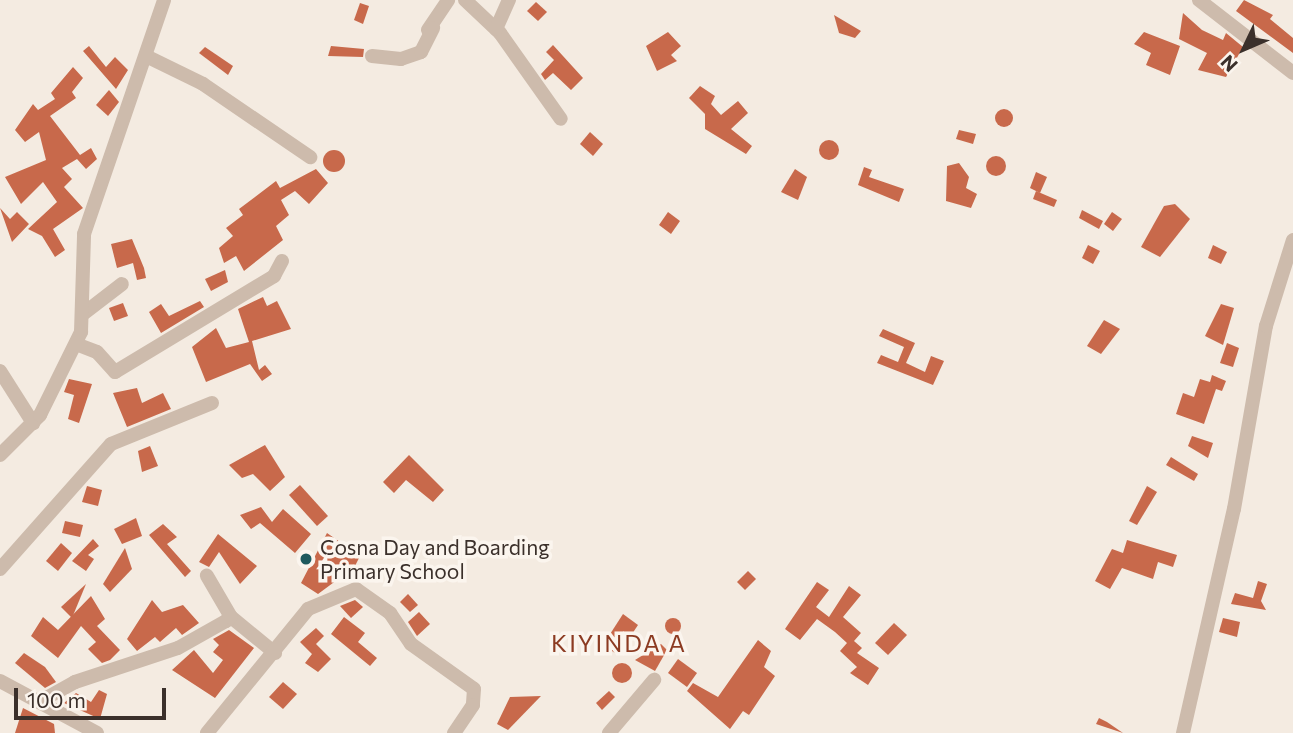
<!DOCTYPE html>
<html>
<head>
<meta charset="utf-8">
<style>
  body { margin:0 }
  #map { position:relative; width:1293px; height:733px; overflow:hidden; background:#f4ebe1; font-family:Commissioner,sans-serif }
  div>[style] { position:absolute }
  .building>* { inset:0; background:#c8694b }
  .round { border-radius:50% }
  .minor>* { height:14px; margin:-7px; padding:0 7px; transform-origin:7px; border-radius:7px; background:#cdbbac }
  .dots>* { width:19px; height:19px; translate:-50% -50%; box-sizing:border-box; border:4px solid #fbf5ee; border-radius:50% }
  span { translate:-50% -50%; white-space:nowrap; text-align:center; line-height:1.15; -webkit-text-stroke:7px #fbf5ee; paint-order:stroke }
  .poi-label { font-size:21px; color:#3b302b }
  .left { translate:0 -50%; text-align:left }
  .quarter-label { font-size:24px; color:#8c3b22; letter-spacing:2px }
  .north { position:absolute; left:1209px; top:14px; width:70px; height:70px; -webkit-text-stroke:5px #fbf5ee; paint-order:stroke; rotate:226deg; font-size:19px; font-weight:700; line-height:28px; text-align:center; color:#3b302b }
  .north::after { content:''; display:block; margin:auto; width:24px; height:32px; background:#3b302b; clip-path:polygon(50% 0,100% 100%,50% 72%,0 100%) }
  .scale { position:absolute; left:14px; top:688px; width:152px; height:32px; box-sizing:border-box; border:4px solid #3b302b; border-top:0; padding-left:9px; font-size:21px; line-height:24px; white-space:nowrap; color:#3b302b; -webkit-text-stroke:5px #fbf5ee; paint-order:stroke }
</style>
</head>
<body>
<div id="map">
  <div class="building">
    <i style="clip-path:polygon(1244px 0,1273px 15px,1270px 19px,1293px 38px,1293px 53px,1236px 11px)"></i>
    <i style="clip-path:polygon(536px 2px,547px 12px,538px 21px,527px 11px)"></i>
    <i style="clip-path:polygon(360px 3px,369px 6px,363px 24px,354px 20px)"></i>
    <i style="clip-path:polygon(1183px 13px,1202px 30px,1223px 40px,1226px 33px,1243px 47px,1226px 77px,1198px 70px,1207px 53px,1179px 39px)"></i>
    <i style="clip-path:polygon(834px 15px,861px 31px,855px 38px,839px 33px)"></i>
    <i style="clip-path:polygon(668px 32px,681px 46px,671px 55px,677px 61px,657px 71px,646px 46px)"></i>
    <i style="clip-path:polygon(1144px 32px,1180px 46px,1170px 75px,1146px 65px,1151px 53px,1134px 44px)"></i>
    <i style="clip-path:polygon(553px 45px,583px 78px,571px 90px,553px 73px,545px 80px,541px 74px,554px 60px,546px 52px)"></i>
    <i style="clip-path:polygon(89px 46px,106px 67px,115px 57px,128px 70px,116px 89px,83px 51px)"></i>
    <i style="clip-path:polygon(331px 46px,364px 49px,363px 57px,328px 56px)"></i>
    <i style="clip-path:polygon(205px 47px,233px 66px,228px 75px,199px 53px)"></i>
    <i style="clip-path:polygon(73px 67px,83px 78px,72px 92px,76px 98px,50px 116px,80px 155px,91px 148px,97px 159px,86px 169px,77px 159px,62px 168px,72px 179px,64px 187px,83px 208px,53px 229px,65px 250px,55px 257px,42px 236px,28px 229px,57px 202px,43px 182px,21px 204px,5px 177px,46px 160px,39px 132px,25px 142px,15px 130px,33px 104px,38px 110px,55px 99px,51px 93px)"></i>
    <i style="clip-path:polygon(700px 86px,715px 96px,711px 104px,721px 115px,738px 101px,748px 113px,731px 129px,752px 146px,746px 154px,705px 129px,705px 114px,689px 98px)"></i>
    <i style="clip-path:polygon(109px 90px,119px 102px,108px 116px,96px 105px)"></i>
    <i class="round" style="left:995px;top:109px;width:18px;height:18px"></i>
    <i style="clip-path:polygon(959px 130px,976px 134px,973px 144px,956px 139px)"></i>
    <i style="clip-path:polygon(590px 132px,603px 144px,593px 156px,580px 144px)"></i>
    <i class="round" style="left:819px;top:140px;width:20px;height:20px"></i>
    <i class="round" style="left:323px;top:150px;width:22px;height:22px"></i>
    <i class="round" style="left:986px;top:156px;width:20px;height:20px"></i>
    <i style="clip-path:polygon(959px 163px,969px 177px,966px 188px,977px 194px,971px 208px,946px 201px,947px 166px)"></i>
    <i style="clip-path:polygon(864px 167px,872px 170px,869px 177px,904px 189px,899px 202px,858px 185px)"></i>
    <i style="clip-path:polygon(316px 169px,328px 183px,309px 204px,295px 191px,281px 200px,289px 215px,276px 226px,283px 240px,244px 271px,236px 256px,224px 263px,219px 248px,233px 236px,226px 228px,243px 215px,239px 209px,276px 181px,280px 188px)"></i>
    <i style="clip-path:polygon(795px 169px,807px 177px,798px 200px,781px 192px)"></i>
    <i style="clip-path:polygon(1036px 172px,1047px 177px,1040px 193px,1030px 188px)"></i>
    <i style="clip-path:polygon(1036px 191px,1057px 200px,1054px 207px,1033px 199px)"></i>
    <i style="clip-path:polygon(1175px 204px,1190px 219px,1160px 257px,1141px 247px,1164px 206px)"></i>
    <i style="clip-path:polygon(0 208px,10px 219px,17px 212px,29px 224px,12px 242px)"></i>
    <i style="clip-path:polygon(1082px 210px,1103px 221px,1099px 229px,1079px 218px)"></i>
    <i style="clip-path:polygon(668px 212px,680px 221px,671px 234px,659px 225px)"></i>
    <i style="clip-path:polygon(1112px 212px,1122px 219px,1113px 231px,1104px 224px)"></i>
    <i style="clip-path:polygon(132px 239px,144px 268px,146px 278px,137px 280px,133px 263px,117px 268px,111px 244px)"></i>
    <i style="clip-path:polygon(1088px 245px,1100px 251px,1093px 264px,1082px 258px)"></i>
    <i style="clip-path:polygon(1213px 245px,1227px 252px,1221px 264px,1208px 258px)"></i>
    <i style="clip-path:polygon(225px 270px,228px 282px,211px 291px,205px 279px)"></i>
    <i style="clip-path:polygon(263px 297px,267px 306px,277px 301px,291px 329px,252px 341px,259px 370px,265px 365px,272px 374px,262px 381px,250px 364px,206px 382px,192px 347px,216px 328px,226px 348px,249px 342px,238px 309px)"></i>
    <i style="clip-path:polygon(200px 301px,204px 307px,161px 333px,149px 312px,161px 304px,169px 316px)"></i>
    <i style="clip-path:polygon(123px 303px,128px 316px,114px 321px,109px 308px)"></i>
    <i style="clip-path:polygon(1221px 304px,1234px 308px,1223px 345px,1205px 336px)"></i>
    <i style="clip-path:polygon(1104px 320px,1120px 329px,1101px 354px,1087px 346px)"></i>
    <i style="clip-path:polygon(883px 329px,915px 343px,906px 363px,925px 372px,931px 356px,944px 361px,933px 385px,877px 363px,881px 355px,898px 362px,904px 347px,879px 336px)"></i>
    <i style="clip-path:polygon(1227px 343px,1239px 348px,1233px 367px,1220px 363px)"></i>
    <i style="clip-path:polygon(1212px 375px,1226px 381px,1222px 391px,1216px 389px,1204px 424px,1176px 414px,1183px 393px,1194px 397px,1200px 379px,1210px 382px)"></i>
    <i style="clip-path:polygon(69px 379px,92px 384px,79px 423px,68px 419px,74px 395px,64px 392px)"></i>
    <i style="clip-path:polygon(137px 388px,142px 403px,163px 393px,171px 409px,127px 427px,113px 393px)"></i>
    <i style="clip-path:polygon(1192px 436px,1213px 443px,1208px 458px,1188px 446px)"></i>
    <i style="clip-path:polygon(265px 445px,285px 477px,270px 491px,253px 474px,242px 478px,229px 465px)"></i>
    <i style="clip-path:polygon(150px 446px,158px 466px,142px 472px,138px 451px)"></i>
    <i style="clip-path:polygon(409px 455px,444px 490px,433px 502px,406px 480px,394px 493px,383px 482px)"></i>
    <i style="clip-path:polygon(1171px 457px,1198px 474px,1194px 481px,1166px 465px)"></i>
    <i style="clip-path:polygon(300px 485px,328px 516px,317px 526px,289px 495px)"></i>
    <i style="clip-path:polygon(87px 486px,102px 490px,98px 506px,82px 502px)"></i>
    <i style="clip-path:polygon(1147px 486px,1157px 492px,1137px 525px,1129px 521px)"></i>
    <i style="clip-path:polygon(261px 507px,272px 522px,283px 509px,311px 534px,295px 553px,260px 523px,251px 529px,240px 515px)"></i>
    <i style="clip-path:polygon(136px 518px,142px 536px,122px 544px,114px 529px)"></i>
    <i style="clip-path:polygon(65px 521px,83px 525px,80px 537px,62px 533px)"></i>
    <i style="clip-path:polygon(163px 524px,177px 537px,167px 544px,191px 571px,185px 577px,149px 535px)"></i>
    <i style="clip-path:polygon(327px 533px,360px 556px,347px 582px,337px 580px,318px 594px,301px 583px)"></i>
    <i style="clip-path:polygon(218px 534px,257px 566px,240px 584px,219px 552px,209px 567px,199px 562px)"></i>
    <i style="clip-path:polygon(93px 539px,99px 546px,88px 555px,94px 559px,86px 571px,72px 561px)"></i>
    <i style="clip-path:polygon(1127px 540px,1177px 555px,1173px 567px,1158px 562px,1153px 579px,1122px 568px,1110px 589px,1095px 581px,1112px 549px,1123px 553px)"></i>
    <i style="clip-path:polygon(61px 543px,72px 553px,58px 571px,46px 561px)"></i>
    <i style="clip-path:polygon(125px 548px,132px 569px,110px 592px,103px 584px)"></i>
    <i style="clip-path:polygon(748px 571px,756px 579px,745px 590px,737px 582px)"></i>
    <i style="clip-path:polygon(1258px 581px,1267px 584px,1261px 601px,1266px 610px,1231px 604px,1235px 593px,1253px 598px)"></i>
    <i style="clip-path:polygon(817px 582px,829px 590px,816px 607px,829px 617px,849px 586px,861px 595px,843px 617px,861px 633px,854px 641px,862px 648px,857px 653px,879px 668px,868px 685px,850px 673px,857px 667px,840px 651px,847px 643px,835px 632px,817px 619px,800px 640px,785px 629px)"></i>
    <i style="clip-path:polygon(86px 584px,72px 618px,61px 607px)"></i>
    <i style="clip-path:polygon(408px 594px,418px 605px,410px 612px,400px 602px)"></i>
    <i style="clip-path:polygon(91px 596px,105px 619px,97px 626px,120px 650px,110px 660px,102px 663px,88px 649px,96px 642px,81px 626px,58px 658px,31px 636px,43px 617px,58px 630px)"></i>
    <i style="clip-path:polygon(152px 600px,162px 612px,183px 605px,199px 623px,182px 635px,176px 628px,160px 642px,155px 637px,137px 651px,127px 639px)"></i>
    <i style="clip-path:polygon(355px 600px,363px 607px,351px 618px,340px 606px)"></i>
    <i style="clip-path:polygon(419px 612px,430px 624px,417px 636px,408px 622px)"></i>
    <i style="clip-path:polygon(623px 614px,638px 625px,618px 655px,603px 645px)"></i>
    <i style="clip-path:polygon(344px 617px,365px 633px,358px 642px,377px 658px,370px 666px,331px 634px)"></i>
    <i class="round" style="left:665px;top:618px;width:16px;height:16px"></i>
    <i style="clip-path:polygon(1223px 618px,1240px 622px,1237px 637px,1219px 632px)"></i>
    <i style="clip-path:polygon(894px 623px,907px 635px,888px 655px,875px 643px)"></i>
    <i style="clip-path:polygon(316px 628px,324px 636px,316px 644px,331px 659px,318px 672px,305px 663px,312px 654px,300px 642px)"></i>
    <i style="clip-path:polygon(229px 630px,254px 648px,215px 698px,172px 670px,194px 650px,213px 673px,223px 660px,213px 652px,219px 645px,213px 639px)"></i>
    <i style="clip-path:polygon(758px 640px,771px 651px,764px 667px,775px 676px,749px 715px,743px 711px,730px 729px,687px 691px,693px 683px,718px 697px)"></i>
    <i style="clip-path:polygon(661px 644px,667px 650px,655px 671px,635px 660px)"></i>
    <i style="clip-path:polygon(24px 653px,45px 667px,56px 682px,45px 688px,15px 663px)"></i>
    <i style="clip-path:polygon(678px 659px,697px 673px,687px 687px,668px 673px)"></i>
    <i class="round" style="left:612px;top:663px;width:20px;height:20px"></i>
    <i style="clip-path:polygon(283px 682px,297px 694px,283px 709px,269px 697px)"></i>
    <i style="clip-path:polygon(99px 690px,107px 694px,100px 719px,64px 703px,76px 693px,91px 702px)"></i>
    <i style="clip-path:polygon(609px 691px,615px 697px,602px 710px,596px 703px)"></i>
    <i style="clip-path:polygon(541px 696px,508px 730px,497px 724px,510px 697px)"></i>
    <i style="clip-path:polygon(23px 708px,54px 724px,55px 733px,15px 733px)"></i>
    <i style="clip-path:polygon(1099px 718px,1107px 722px,1123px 733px,1096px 724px)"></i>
  </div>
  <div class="minor">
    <i style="left:465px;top:0;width:48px;rotate:43.3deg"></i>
    <i style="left:500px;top:33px;width:105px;rotate:54.7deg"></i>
    <i style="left:1199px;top:0;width:119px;rotate:37.8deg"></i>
    <i style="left:496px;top:29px;width:32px;rotate:-66deg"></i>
    <i style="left:428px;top:30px;width:36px;rotate:-56deg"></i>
    <i style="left:372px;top:56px;width:29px;rotate:6deg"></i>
    <i style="left:401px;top:59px;width:21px;rotate:-19deg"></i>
    <i style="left:421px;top:52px;width:27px;rotate:-63deg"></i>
    <i style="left:148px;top:57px;width:61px;rotate:26.1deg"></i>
    <i style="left:203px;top:84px;width:130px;rotate:34.3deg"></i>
    <i style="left:83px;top:314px;width:49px;rotate:-37.6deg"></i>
    <i style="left:76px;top:344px;width:22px;rotate:21deg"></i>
    <i style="left:97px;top:352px;width:27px;rotate:48deg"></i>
    <i style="left:115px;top:372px;width:186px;rotate:-31.1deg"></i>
    <i style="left:274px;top:276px;width:17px;rotate:-62deg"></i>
    <i style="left:0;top:371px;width:62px;rotate:57.6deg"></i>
    <i style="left:0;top:455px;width:57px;rotate:-45deg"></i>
    <i style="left:40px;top:415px;width:93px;rotate:-63.7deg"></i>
    <i style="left:81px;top:332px;width:98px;rotate:-88.2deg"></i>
    <i style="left:84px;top:234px;width:247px;rotate:-71.1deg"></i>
    <i style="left:0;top:569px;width:167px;rotate:-48.4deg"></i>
    <i style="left:111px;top:444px;width:109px;rotate:-22.1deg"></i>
    <i style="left:231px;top:617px;width:57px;rotate:39.3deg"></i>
    <i style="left:0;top:681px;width:110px;rotate:28.2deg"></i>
    <i style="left:39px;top:702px;width:41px;rotate:-29.1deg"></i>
    <i style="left:75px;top:682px;width:108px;rotate:-18.3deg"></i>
    <i style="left:178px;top:648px;width:55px;rotate:-29.4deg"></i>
    <i style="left:226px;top:621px;width:6px;rotate:-39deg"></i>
    <i style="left:231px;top:617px;width:48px;rotate:-120.3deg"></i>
    <i style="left:207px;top:733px;width:160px;rotate:-50.8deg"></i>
    <i style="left:308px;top:609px;width:52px;rotate:-22.6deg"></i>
    <i style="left:356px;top:589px;width:42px;rotate:35.2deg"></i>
    <i style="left:390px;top:613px;width:37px;rotate:56deg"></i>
    <i style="left:411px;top:644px;width:77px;rotate:35.5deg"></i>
    <i style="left:474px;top:689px;width:16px;rotate:94deg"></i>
    <i style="left:473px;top:705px;width:34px;rotate:124deg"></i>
    <i style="left:609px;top:733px;width:70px;rotate:-49.7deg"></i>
    <i style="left:1183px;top:733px;width:230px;rotate:-77.2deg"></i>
    <i style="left:1234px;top:509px;width:186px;rotate:-80.1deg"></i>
    <i style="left:1266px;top:326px;width:90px;rotate:-72.6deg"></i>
  </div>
  <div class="dots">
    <i style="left:306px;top:559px;background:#1f5a5e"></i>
  </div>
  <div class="poi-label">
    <span class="left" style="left:320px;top:559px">Cosna Day and Boarding<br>Primary School</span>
  </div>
  <div class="quarter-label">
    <span style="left:619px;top:643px">KIYINDA A</span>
  </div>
  <div class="north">N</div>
  <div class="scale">100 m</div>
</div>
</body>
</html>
